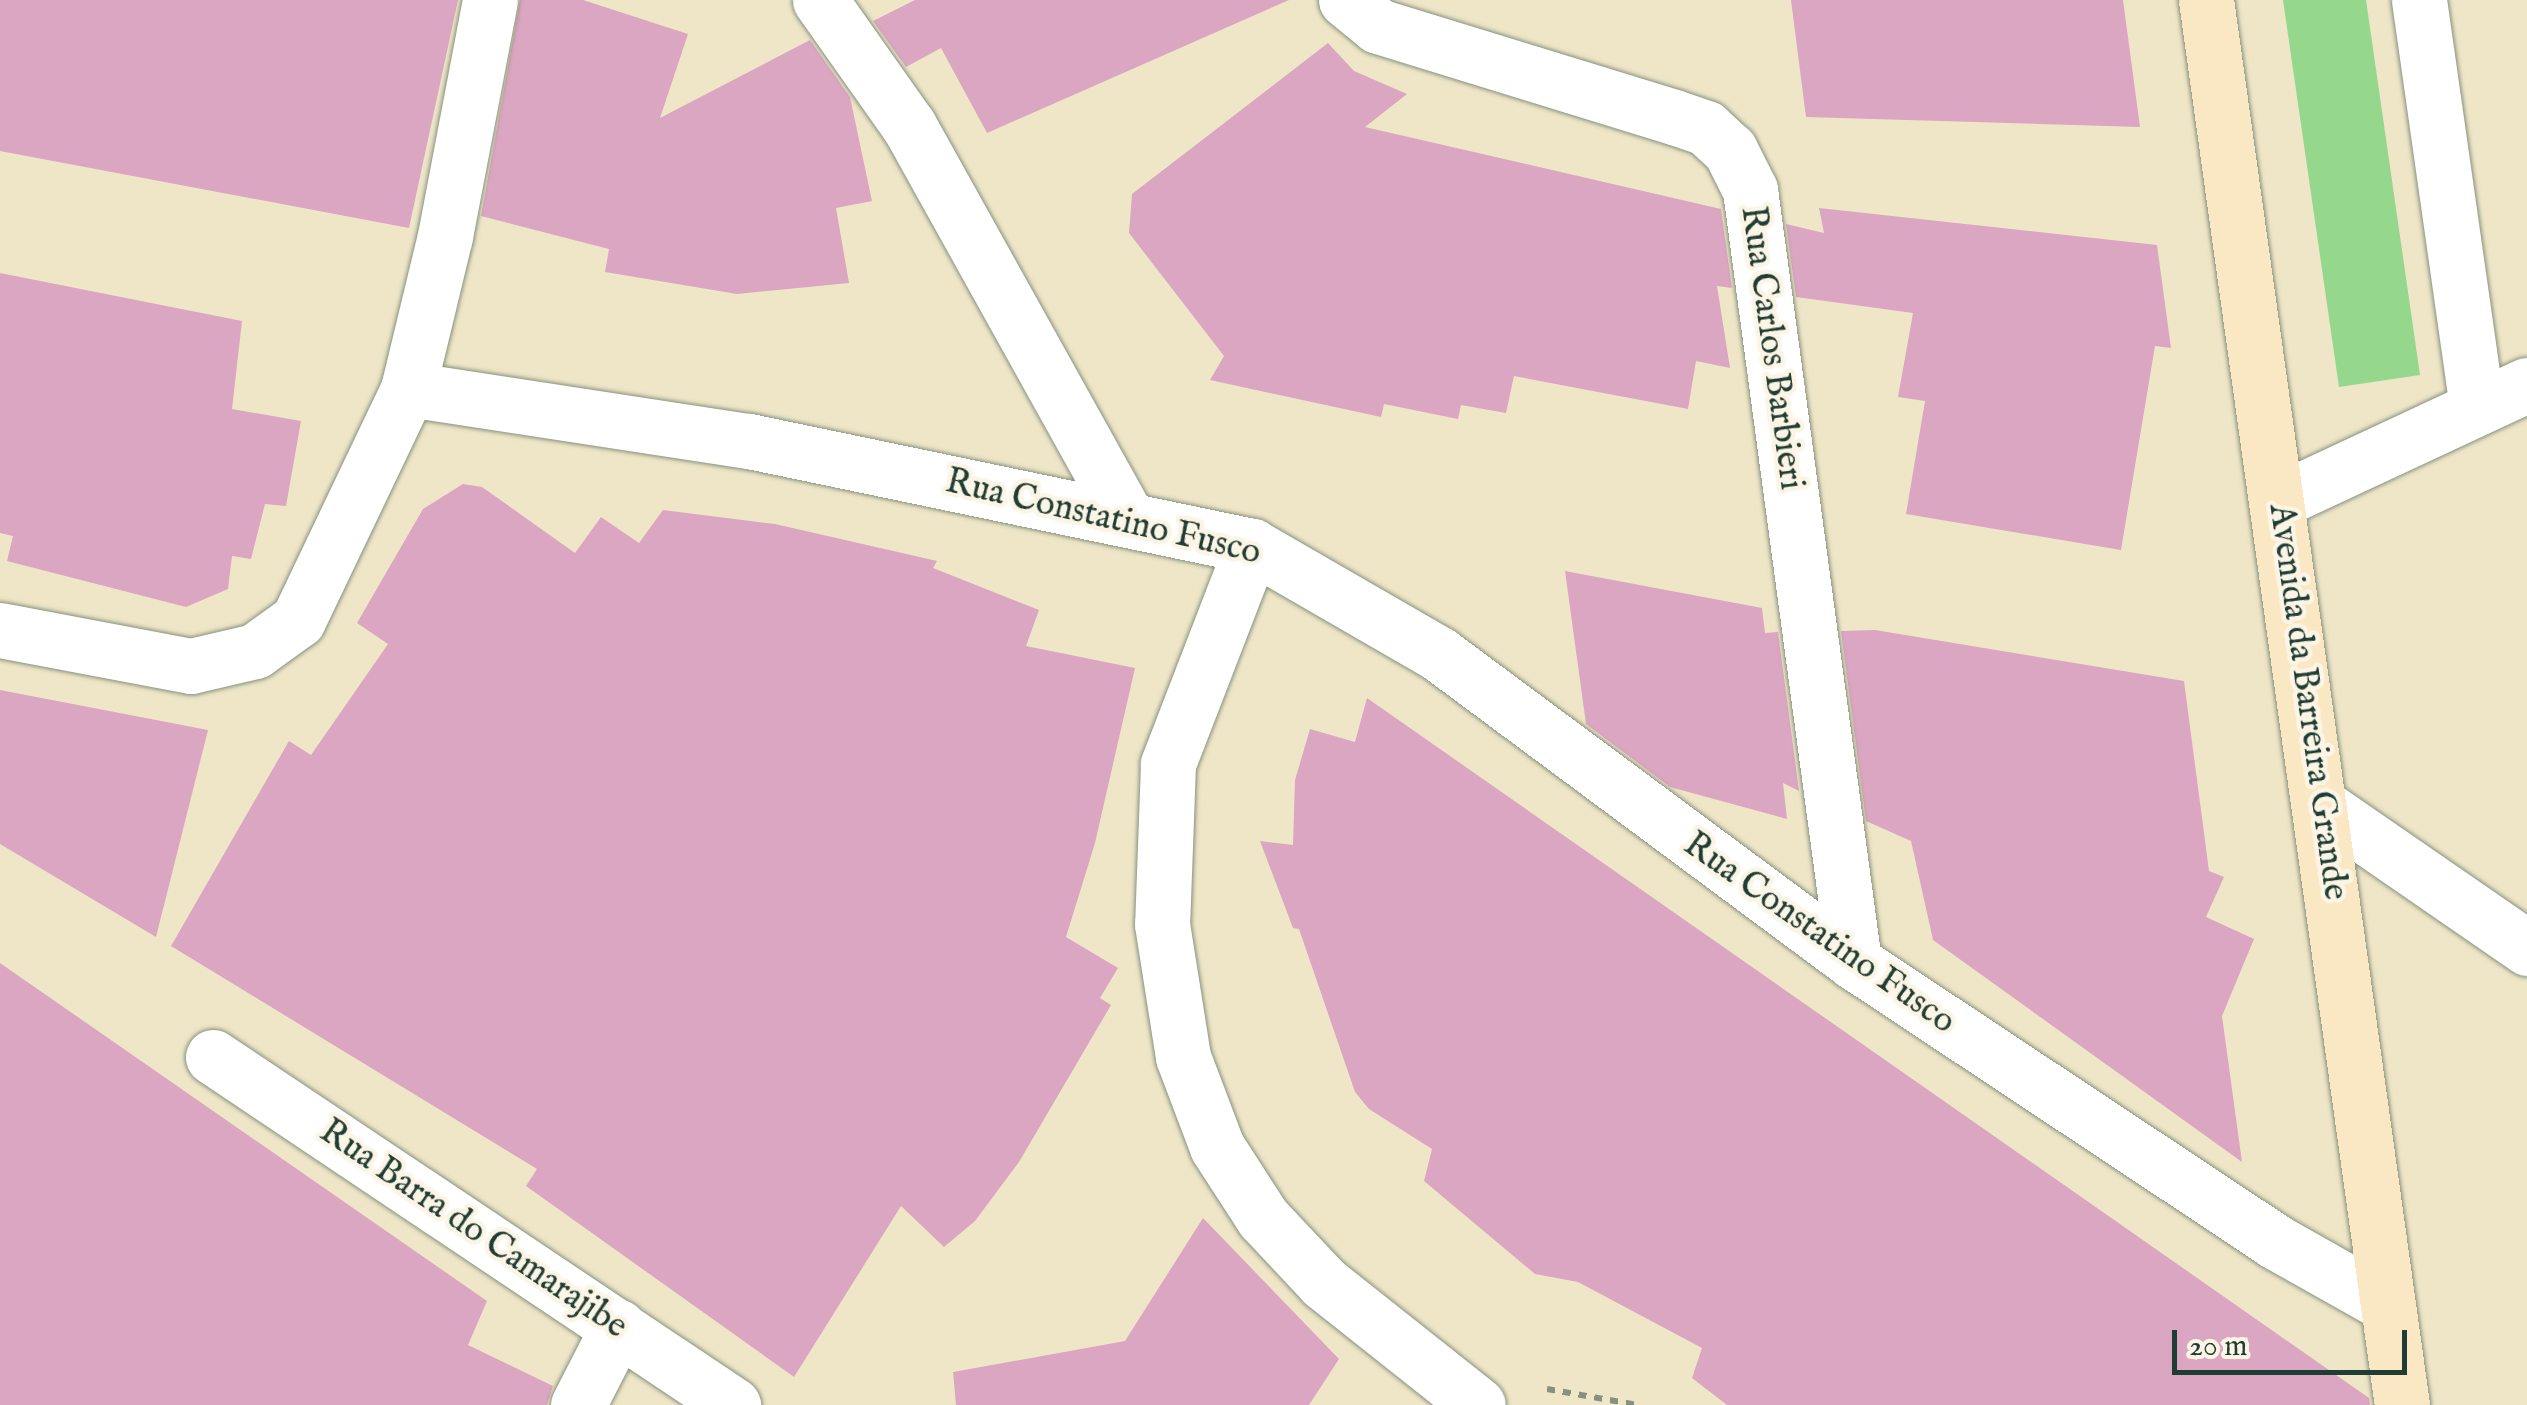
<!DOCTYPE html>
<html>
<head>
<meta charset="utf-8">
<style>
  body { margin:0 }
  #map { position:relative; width:2527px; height:1405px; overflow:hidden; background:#efe6c8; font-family:"IM FELL English",serif }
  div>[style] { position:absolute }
  .green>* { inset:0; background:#96d78e }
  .building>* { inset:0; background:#dba6c1 }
  .path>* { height:6px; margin-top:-3px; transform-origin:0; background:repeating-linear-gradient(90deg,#87927e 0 8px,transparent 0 16px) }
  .roads { filter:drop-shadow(0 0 2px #87927e) drop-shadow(0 0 2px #87927e) }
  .minor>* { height:55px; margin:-27.5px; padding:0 27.5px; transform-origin:27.5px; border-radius:27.5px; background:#fff }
  .secondary>* { height:55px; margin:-27.5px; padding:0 27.5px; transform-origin:27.5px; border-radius:27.5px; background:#fae7c3 }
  span { translate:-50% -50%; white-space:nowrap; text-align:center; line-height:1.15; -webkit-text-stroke:9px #fcf5e5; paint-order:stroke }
  .street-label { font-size:35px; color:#1f3d34 }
  .scale { position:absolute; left:2172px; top:1330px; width:235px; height:45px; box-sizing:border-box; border:5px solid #1f3d34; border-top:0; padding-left:12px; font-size:30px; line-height:35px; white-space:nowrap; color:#1f3d34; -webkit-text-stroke:8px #fcf5e5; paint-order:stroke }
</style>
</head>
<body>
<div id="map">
  <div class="green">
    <i style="clip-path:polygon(2283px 0,2366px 0,2420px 375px,2339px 387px)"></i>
  </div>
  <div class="building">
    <i style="clip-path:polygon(0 0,458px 0,409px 228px,0 151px)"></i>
    <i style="clip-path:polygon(520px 0,583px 0,688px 34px,660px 118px,810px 40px,850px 97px,872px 201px,836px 208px,849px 283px,737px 294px,605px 272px,609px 249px,481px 216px)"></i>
    <i style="clip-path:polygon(915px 0,1289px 0,987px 133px,941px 48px,906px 67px,873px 21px)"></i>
    <i style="clip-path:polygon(1791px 0,2123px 0,2140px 127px,1806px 117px)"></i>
    <i style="clip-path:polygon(1328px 43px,1354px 71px,1407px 94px,1365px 127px,1721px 209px,1732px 288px,1717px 286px,1730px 368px,1696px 361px,1688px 409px,1514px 376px,1506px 413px,1461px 405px,1458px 419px,1384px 404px,1381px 417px,1210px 380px,1224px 356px,1129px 233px,1132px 194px)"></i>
    <i style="clip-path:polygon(1819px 208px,2157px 245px,2171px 348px,2155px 346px,2121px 550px,1906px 514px,1925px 401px,1898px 397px,1913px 313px,1796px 297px,1786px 224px,1824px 233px)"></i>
    <i style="clip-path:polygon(0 273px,242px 321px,232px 409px,301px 421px,286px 506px,265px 504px,251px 559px,232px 556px,228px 589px,186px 607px,7px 561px,13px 536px,0 533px)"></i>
    <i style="clip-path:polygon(463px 484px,482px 487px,575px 553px,601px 517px,639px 543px,663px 510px,775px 524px,937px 561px,933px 568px,1039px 610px,1026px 646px,1135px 668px,1095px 843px,1066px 937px,1118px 968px,1100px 998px,1111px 1005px,1019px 1162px,975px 1221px,944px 1247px,901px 1206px,794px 1377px,526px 1186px,537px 1169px,171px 946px,289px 741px,311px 755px,388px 644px,357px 623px,423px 509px)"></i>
    <i style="clip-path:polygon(1565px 571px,1762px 608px,1765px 633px,1778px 632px,1799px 791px,1783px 783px,1787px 819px,1670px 787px,1586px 724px)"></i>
    <i style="clip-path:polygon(1875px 630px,2184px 681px,2209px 871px,2224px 877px,2206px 917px,2254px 939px,2222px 1016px,2242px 1162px,1933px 940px,1911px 841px,1866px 821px,1841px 631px)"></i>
    <i style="clip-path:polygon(0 690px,208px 730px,156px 937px,0 844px)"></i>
    <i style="clip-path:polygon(1367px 698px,2369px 1398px,2370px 1405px,1727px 1405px,1692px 1378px,1702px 1348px,1578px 1282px,1535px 1274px,1424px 1181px,1432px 1149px,1369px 1109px,1355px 1092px,1299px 929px,1293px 928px,1260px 841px,1293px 845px,1295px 780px,1310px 729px,1355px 742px)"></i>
    <i style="clip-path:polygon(0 963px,487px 1301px,468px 1345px,553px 1386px,547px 1405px,0 1405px)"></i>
    <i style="clip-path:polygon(1203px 1218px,1339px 1359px,1309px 1405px,956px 1405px,953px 1372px,1125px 1341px)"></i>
  </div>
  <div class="path">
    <i style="left:1547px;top:1389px;width:92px;rotate:10deg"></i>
  </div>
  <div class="roads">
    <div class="minor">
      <i style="left:820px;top:0;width:154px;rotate:54.8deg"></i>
      <i style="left:909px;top:126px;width:449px;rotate:60.9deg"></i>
      <i style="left:1346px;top:0;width:41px;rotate:39.1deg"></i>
      <i style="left:1378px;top:26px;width:310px;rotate:17.1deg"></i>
      <i style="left:1674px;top:117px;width:34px;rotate:19deg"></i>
      <i style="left:1706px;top:128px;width:33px;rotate:43deg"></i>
      <i style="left:1730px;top:150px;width:45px;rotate:63.4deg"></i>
      <i style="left:1750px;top:190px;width:779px;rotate:82.33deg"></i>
      <i style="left:2419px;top:0;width:410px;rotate:81.9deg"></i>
      <i style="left:408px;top:389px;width:157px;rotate:-76.4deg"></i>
      <i style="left:445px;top:236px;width:240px;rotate:-79.2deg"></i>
      <i style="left:2280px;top:500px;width:272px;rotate:-25deg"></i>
      <i style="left:1252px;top:546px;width:234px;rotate:111.1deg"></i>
      <i style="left:1168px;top:764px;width:160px;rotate:92.1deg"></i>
      <i style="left:1162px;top:924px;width:135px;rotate:81deg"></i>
      <i style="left:1183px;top:1057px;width:96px;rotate:69.3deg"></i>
      <i style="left:1217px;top:1147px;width:85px;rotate:57.1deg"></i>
      <i style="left:1263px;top:1218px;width:89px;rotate:46.8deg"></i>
      <i style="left:1324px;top:1283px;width:196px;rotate:38.4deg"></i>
      <i style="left:0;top:630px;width:194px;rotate:10.7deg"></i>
      <i style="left:191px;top:666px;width:66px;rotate:-13.2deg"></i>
      <i style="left:255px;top:651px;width:53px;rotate:-35.8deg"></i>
      <i style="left:298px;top:620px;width:256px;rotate:-64.5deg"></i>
      <i style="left:408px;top:389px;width:345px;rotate:8.7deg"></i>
      <i style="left:749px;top:441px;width:514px;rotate:11.79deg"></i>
      <i style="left:1252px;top:546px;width:216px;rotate:30deg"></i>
      <i style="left:1439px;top:654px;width:517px;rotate:36.58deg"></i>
      <i style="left:1854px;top:962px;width:506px;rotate:33.56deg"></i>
      <i style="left:2276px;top:1242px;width:126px;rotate:29.4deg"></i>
      <i style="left:2320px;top:805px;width:252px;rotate:34.6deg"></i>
      <i style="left:213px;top:1057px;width:626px;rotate:33.79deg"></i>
      <i style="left:578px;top:1405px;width:88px;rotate:-62.9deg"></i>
    </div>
    <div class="secondary">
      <i style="left:2206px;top:0;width:1419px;rotate:82.06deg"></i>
    </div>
  </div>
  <div class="street-label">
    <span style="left:1771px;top:348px;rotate:82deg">Rua Carlos Barbieri</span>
    <span style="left:1103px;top:518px;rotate:13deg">Rua Constatino Fusco</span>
    <span style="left:2307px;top:702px;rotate:82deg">Avenida da Barreira Grande</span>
    <span style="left:1819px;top:934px;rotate:35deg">Rua Constatino Fusco</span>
    <span style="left:473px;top:1230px;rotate:34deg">Rua Barra do Camarajibe</span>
  </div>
  <div class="scale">20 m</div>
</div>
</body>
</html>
